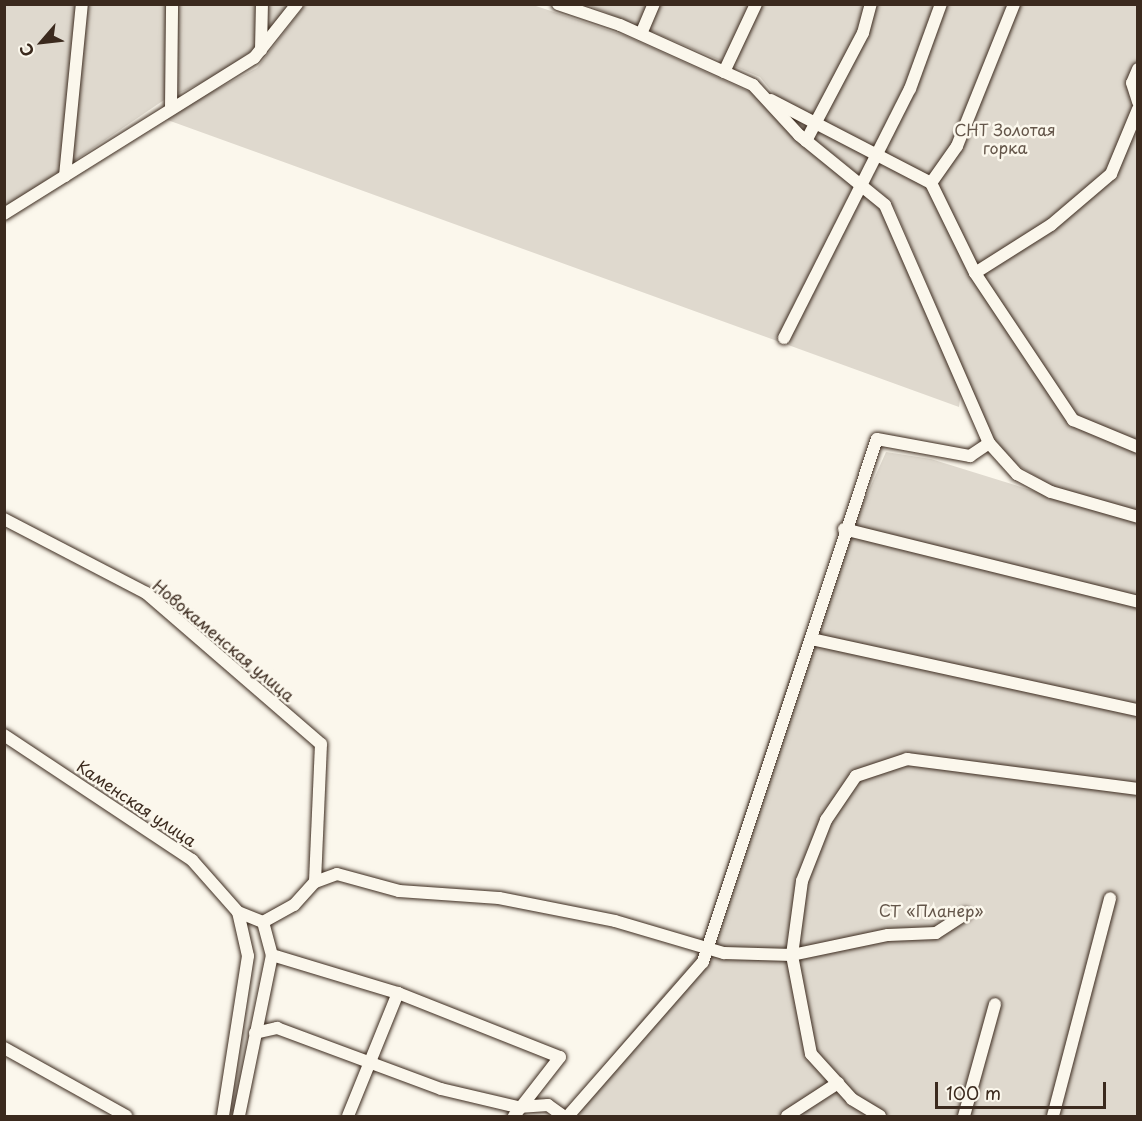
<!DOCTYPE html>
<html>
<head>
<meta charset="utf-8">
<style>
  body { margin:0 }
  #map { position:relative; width:1142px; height:1121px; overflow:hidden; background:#fbf7ec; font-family:"Playpen Sans",sans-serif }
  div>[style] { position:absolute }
  .green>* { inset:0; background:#dfd9ce }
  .roads { filter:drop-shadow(0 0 2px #3b2a1e) drop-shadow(0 0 2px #3b2a1e) }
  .minor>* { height:12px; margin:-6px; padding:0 6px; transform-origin:6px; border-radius:6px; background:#fbf7ec }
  span { translate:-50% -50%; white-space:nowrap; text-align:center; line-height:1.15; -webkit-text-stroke:5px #fbf7ec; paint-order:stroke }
  .park-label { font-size:16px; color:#64564a }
  .street-label { font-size:16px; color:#3b2a1e }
  .frame { position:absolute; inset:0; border:6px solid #3b2a1e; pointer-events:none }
  .north { position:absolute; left:12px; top:12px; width:60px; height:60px; -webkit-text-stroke:4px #fbf7ec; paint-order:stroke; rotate:242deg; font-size:16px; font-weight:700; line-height:24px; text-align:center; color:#3b2a1e }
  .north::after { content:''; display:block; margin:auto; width:21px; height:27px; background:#3b2a1e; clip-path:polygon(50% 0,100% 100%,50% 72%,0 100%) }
  .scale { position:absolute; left:935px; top:1082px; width:171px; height:27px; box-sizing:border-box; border:3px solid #3b2a1e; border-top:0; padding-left:8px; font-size:18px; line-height:21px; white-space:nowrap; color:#3b2a1e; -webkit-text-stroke:4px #fbf7ec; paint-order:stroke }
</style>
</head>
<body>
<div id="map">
  <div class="green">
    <i style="clip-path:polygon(4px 5px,288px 5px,268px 38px,223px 73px,164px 100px,5px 208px)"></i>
    <i style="clip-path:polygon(305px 5px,533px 5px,626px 36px,752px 93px,889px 213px,962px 383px,959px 407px,162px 118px,257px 68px)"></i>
    <i style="clip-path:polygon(588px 5px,1137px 5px,1137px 514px,1058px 490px,1011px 461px,992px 436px,895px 209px,884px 195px,802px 129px,760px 77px)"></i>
    <i style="clip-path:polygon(886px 452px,931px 459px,1137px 523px,1137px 1116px,567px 1116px,570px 1105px,698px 953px,801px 642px)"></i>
  </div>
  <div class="roads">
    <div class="minor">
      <i style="left:558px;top:4px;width:65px;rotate:18.7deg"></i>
      <i style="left:620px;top:25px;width:146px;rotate:24.3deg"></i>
      <i style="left:753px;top:85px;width:68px;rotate:47.4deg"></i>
      <i style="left:799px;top:135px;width:111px;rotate:39.1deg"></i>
      <i style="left:885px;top:205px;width:260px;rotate:66.4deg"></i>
      <i style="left:989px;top:443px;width:42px;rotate:47.9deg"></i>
      <i style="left:1017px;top:474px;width:38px;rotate:28deg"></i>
      <i style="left:1051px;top:492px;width:91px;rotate:16deg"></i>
      <i style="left:641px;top:34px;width:33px;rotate:-67deg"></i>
      <i style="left:261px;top:50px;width:46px;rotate:-88.8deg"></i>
      <i style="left:1138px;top:69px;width:15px;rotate:113deg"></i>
      <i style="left:1132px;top:83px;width:20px;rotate:72deg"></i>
      <i style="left:724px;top:72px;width:75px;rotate:-64.8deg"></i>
      <i style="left:771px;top:100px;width:180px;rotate:27.4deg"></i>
      <i style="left:931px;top:183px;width:100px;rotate:63.9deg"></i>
      <i style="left:975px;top:273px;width:177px;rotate:56.3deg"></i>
      <i style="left:1073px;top:420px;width:70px;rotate:22.6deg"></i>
      <i style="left:171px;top:107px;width:103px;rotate:-89.4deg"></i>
      <i style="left:806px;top:141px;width:122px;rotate:-62.2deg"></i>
      <i style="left:863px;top:33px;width:30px;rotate:-75deg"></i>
      <i style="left:65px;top:176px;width:173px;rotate:-84.4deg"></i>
      <i style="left:931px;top:183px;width:45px;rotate:-54.9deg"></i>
      <i style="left:957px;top:146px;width:153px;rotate:-68.1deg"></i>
      <i style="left:4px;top:214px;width:295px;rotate:-32deg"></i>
      <i style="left:254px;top:58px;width:69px;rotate:-51.5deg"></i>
      <i style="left:975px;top:273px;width:90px;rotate:-32.3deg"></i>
      <i style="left:1051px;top:225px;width:79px;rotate:-40.4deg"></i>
      <i style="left:1111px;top:174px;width:70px;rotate:-67.4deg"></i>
      <i style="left:784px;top:338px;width:279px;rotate:-63.2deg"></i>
      <i style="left:910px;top:89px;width:90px;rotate:-70deg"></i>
      <i style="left:4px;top:519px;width:160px;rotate:27.5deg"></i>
      <i style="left:146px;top:593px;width:231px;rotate:40.8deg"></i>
      <i style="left:321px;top:744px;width:138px;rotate:92.5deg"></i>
      <i style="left:844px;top:529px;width:303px;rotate:13.9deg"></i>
      <i style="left:811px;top:639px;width:335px;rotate:12.3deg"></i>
      <i style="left:4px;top:735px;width:226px;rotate:33.6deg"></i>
      <i style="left:192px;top:860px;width:69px;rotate:48.5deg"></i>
      <i style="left:238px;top:912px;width:45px;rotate:77.2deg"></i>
      <i style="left:248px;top:956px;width:162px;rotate:98.9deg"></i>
      <i style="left:238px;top:912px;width:27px;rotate:22deg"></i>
      <i style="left:263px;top:922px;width:34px;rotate:75deg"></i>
      <i style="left:272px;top:955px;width:164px;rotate:101.6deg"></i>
      <i style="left:263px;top:922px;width:35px;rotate:-29deg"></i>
      <i style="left:294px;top:905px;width:31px;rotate:-48deg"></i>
      <i style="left:315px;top:882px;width:23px;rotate:-20deg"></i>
      <i style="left:337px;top:874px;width:64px;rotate:15.3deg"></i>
      <i style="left:399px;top:891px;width:100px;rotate:4deg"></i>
      <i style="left:499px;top:898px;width:118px;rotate:11.2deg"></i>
      <i style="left:615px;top:921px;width:114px;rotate:16.4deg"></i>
      <i style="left:724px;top:953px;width:68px;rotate:1.7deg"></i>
      <i style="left:792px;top:955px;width:98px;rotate:-11.8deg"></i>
      <i style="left:888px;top:935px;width:48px;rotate:-2.4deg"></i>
      <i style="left:936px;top:933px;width:35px;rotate:-33deg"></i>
      <i style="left:272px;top:955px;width:132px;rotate:16.8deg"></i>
      <i style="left:255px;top:1033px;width:23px;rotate:-13deg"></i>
      <i style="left:277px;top:1028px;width:175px;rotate:20.4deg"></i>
      <i style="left:441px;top:1089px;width:79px;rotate:13.2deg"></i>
      <i style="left:518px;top:1107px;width:30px;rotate:-4deg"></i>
      <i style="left:548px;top:1105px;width:19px;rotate:36deg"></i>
      <i style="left:4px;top:1048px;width:140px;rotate:29.1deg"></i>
      <i style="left:348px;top:1116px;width:133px;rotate:-67.9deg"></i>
      <i style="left:398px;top:993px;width:174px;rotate:21.6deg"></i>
      <i style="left:560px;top:1057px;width:75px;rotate:127.9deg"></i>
      <i style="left:568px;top:1116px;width:205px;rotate:-48.8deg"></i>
      <i style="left:703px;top:962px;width:551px;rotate:-71.6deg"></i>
      <i style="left:877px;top:439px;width:95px;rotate:10.4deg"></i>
      <i style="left:970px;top:456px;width:23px;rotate:-34deg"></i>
      <i style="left:787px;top:1116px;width:61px;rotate:-32.9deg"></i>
      <i style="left:880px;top:1116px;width:33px;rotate:-149deg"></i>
      <i style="left:852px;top:1099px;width:61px;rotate:-132.3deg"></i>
      <i style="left:811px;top:1054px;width:101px;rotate:-100.9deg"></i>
      <i style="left:792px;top:955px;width:75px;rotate:-82.3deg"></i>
      <i style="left:802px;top:881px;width:66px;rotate:-68.5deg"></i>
      <i style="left:826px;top:820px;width:53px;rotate:-55.7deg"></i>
      <i style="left:856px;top:776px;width:54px;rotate:-18.4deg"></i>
      <i style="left:907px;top:759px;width:233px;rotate:7.4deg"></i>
      <i style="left:964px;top:1116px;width:116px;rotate:-74.5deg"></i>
      <i style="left:1053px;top:1116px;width:225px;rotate:-75.3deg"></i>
    </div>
  </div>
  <div class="park-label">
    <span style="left:1005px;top:138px">СНТ Золотая<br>горка</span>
    <span style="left:931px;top:910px">СТ «Планер»</span>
  </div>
  <div class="street-label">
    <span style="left:224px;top:640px;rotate:40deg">Новокаменская улица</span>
    <span style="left:137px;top:803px;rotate:34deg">Каменская улица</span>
  </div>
  <div class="frame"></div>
  <div class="north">С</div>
  <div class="scale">100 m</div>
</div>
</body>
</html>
